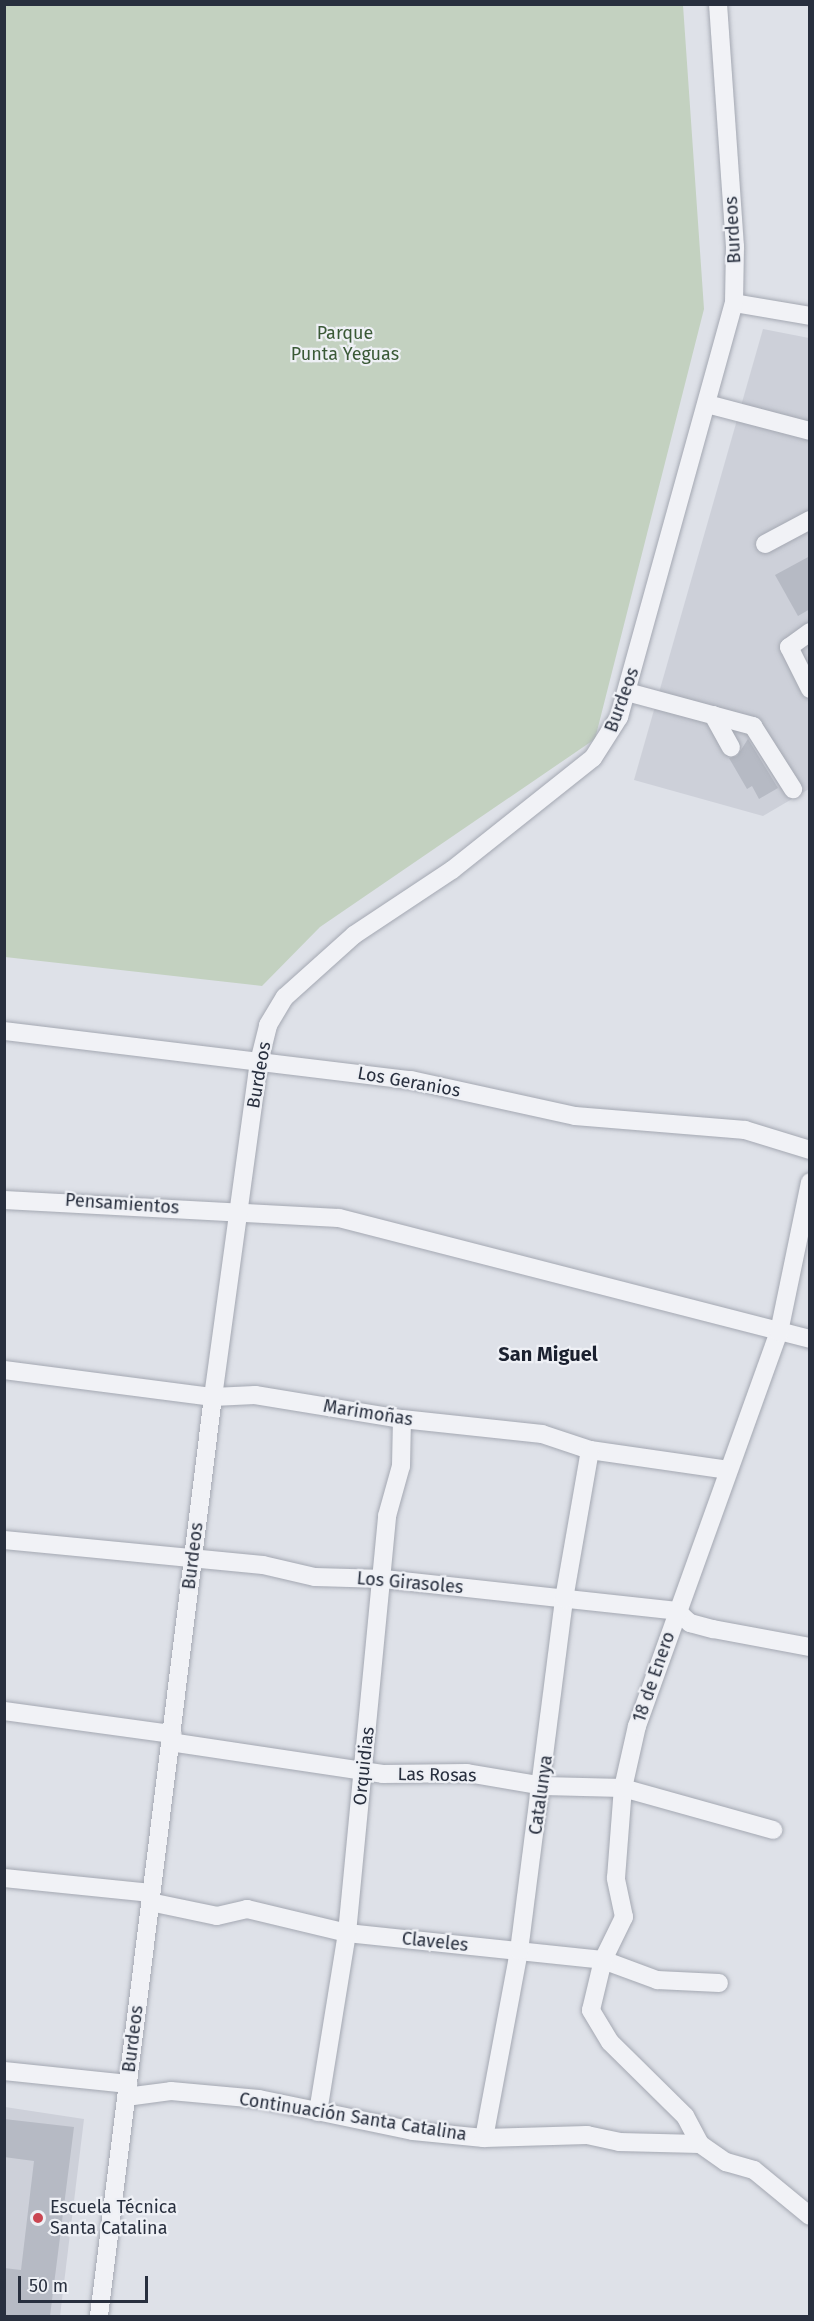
<!DOCTYPE html>
<html>
<head>
<meta charset="utf-8">
<style>
  body { margin:0 }
  #map { position:relative; width:814px; height:2321px; overflow:hidden; background:#dee1e8; font-family:"Fira Sans",sans-serif }
  div>[style] { position:absolute }
  .built>* { inset:0; background:#cdd0d9 }
  .green>* { inset:0; background:#c3d1c0 }
  .building>* { inset:0; background:#b6bac4 }
  .roads { filter:drop-shadow(0 0 2px #a4a8b2) drop-shadow(0 0 2px #a4a8b2) }
  .minor>* { height:18px; margin:-9px; padding:0 9px; transform-origin:9px; border-radius:9px; background:#f1f2f6 }
  .dots>* { width:16px; height:16px; translate:-50% -50%; box-sizing:border-box; border:3px solid #eef0f5; border-radius:50% }
  span { translate:-50% -50%; white-space:nowrap; text-align:center; line-height:1.15; -webkit-text-stroke:4.5px #eef0f5; paint-order:stroke }
  .street-label { font-size:18px; color:#282f3e }
  .park-label { font-size:18px; color:#3a5936 }
  .poi-label { font-size:18px; color:#282f3e }
  .left { translate:0 -50%; text-align:left }
  .neighbourhood-label { font-size:20px; color:#1a202f; font-weight:700 }
  .frame { position:absolute; inset:0; border:6px solid #282f3e; pointer-events:none }
  .scale { position:absolute; left:18px; top:2276px; width:130px; height:27px; box-sizing:border-box; border:3px solid #282f3e; border-top:0; padding-left:8px; font-size:18px; line-height:21px; white-space:nowrap; color:#282f3e; -webkit-text-stroke:4px #eef0f5; paint-order:stroke }
</style>
</head>
<body>
<div id="map">
  <div class="built">
    <i style="clip-path:polygon(763px 329px,809px 338px,809px 789px,763px 816px,634px 780px)"></i>
    <i style="clip-path:polygon(5px 2107px,84px 2119px,60px 2316px,5px 2316px)"></i>
  </div>
  <div class="green">
    <i style="clip-path:polygon(5px 5px,683px 5px,704px 309px,595px 739px,320px 927px,262px 986px,5px 957px)"></i>
  </div>
  <div class="building">
    <i style="clip-path:polygon(810px 556px,810px 609px,798px 616px,775px 575px)"></i>
    <i style="clip-path:polygon(748px 739px,778px 788px,759px 799px,752px 786px,747px 789px,729px 758px,737px 756px)"></i>
    <i style="clip-path:polygon(4px 2119px,74px 2127px,50px 2316px,4px 2315px,4px 2268px,21px 2270px,34px 2161px,4px 2157px)"></i>
  </div>
  <div class="roads">
    <div class="minor">
      <i style="left:734px;top:303px;width:77px;rotate:9.7deg"></i>
      <i style="left:707px;top:404px;width:106px;rotate:14.7deg"></i>
      <i style="left:765px;top:544px;width:51px;rotate:-28.1deg"></i>
      <i style="left:810px;top:632px;width:26px;rotate:144deg"></i>
      <i style="left:789px;top:647px;width:47px;rotate:63.4deg"></i>
      <i style="left:627px;top:692px;width:131px;rotate:15.1deg"></i>
      <i style="left:753px;top:726px;width:75px;rotate:57.6deg"></i>
      <i style="left:713px;top:715px;width:37px;rotate:61deg"></i>
      <i style="left:4px;top:1031px;width:410px;rotate:6.9deg"></i>
      <i style="left:411px;top:1080px;width:168px;rotate:12.4deg"></i>
      <i style="left:575px;top:1116px;width:171px;rotate:4.7deg"></i>
      <i style="left:745px;top:1130px;width:68px;rotate:17.1deg"></i>
      <i style="left:4px;top:1200px;width:335px;rotate:3.1deg"></i>
      <i style="left:339px;top:1218px;width:486px;rotate:14.4deg"></i>
      <i style="left:4px;top:1370px;width:211px;rotate:7.4deg"></i>
      <i style="left:213px;top:1397px;width:42px;rotate:-2.7deg"></i>
      <i style="left:255px;top:1395px;width:149px;rotate:9.3deg"></i>
      <i style="left:402px;top:1419px;width:141px;rotate:6.1deg"></i>
      <i style="left:542px;top:1434px;width:51px;rotate:18.4deg"></i>
      <i style="left:590px;top:1450px;width:140px;rotate:8.2deg"></i>
      <i style="left:4px;top:1540px;width:260px;rotate:5.5deg"></i>
      <i style="left:263px;top:1565px;width:53px;rotate:13deg"></i>
      <i style="left:315px;top:1577px;width:69px;rotate:1.7deg"></i>
      <i style="left:384px;top:1579px;width:295px;rotate:6.2deg"></i>
      <i style="left:677px;top:1611px;width:18px;rotate:43deg"></i>
      <i style="left:690px;top:1623px;width:24px;rotate:15deg"></i>
      <i style="left:713px;top:1629px;width:99px;rotate:10.5deg"></i>
      <i style="left:4px;top:1711px;width:170px;rotate:7.8deg"></i>
      <i style="left:170px;top:1742px;width:215px;rotate:8.5deg"></i>
      <i style="left:383px;top:1774px;width:84px;rotate:-0.7deg"></i>
      <i style="left:467px;top:1773px;width:77px;rotate:9.7deg"></i>
      <i style="left:543px;top:1786px;width:80px;rotate:1.4deg"></i>
      <i style="left:623px;top:1788px;width:156px;rotate:15.6deg"></i>
      <i style="left:4px;top:1878px;width:148px;rotate:5.8deg"></i>
      <i style="left:150px;top:1902px;width:68px;rotate:11.8deg"></i>
      <i style="left:217px;top:1916px;width:31px;rotate:-13deg"></i>
      <i style="left:247px;top:1909px;width:103px;rotate:13.5deg"></i>
      <i style="left:347px;top:1933px;width:257px;rotate:6deg"></i>
      <i style="left:603px;top:1960px;width:58px;rotate:20.3deg"></i>
      <i style="left:657px;top:1980px;width:62px;rotate:2.8deg"></i>
      <i style="left:4px;top:2071px;width:125px;rotate:6deg"></i>
      <i style="left:126px;top:2097px;width:45px;rotate:-7.6deg"></i>
      <i style="left:171px;top:2091px;width:88px;rotate:5.2deg"></i>
      <i style="left:259px;top:2099px;width:157px;rotate:11.7deg"></i>
      <i style="left:413px;top:2131px;width:71px;rotate:5.6deg"></i>
      <i style="left:484px;top:2138px;width:103px;rotate:-1.7deg"></i>
      <i style="left:587px;top:2135px;width:33px;rotate:12deg"></i>
      <i style="left:619px;top:2142px;width:81px;rotate:1.4deg"></i>
      <i style="left:700px;top:2144px;width:32px;rotate:35deg"></i>
      <i style="left:726px;top:2162px;width:29px;rotate:16deg"></i>
      <i style="left:754px;top:2170px;width:72px;rotate:39.4deg"></i>
      <i style="left:318px;top:2112px;width:181px;rotate:-80.8deg"></i>
      <i style="left:347px;top:1933px;width:419px;rotate:-84.5deg"></i>
      <i style="left:387px;top:1516px;width:52px;rotate:-74.4deg"></i>
      <i style="left:401px;top:1466px;width:47px;rotate:-88.8deg"></i>
      <i style="left:484px;top:2138px;width:190px;rotate:-79.4deg"></i>
      <i style="left:519px;top:1951px;width:355px;rotate:-82.7deg"></i>
      <i style="left:564px;top:1599px;width:151px;rotate:-80.1deg"></i>
      <i style="left:700px;top:2144px;width:32px;rotate:-118deg"></i>
      <i style="left:685px;top:2116px;width:105px;rotate:-135.4deg"></i>
      <i style="left:610px;top:2042px;width:37px;rotate:-121deg"></i>
      <i style="left:591px;top:2010px;width:51px;rotate:-76.5deg"></i>
      <i style="left:603px;top:1960px;width:48px;rotate:-64deg"></i>
      <i style="left:624px;top:1917px;width:40px;rotate:-102deg"></i>
      <i style="left:616px;top:1878px;width:90px;rotate:-85.6deg"></i>
      <i style="left:623px;top:1788px;width:64px;rotate:-77.3deg"></i>
      <i style="left:637px;top:1726px;width:419px;rotate:-70.2deg"></i>
      <i style="left:779px;top:1332px;width:153px;rotate:-78.3deg"></i>
      <i style="left:99px;top:2316px;width:926px;rotate:-82.93deg"></i>
      <i style="left:213px;top:1397px;width:338px;rotate:-82.2deg"></i>
      <i style="left:259px;top:1062px;width:38px;rotate:-76deg"></i>
      <i style="left:268px;top:1025px;width:33px;rotate:-59deg"></i>
      <i style="left:285px;top:997px;width:93px;rotate:-41.9deg"></i>
      <i style="left:354px;top:935px;width:118px;rotate:-33.6deg"></i>
      <i style="left:452px;top:870px;width:180px;rotate:-38.5deg"></i>
      <i style="left:593px;top:758px;width:49px;rotate:-57.6deg"></i>
      <i style="left:619px;top:717px;width:430px;rotate:-74.5deg"></i>
      <i style="left:734px;top:303px;width:56px;rotate:-89deg"></i>
      <i style="left:735px;top:247px;width:244px;rotate:-94deg"></i>
    </div>
  </div>
  <div class="dots">
    <i style="left:38px;top:2218px;background:#ca4652"></i>
  </div>
  <div class="street-label">
    <span style="left:733px;top:230px;rotate:-93deg">Burdeos</span>
    <span style="left:622px;top:700px;rotate:-70deg">Burdeos</span>
    <span style="left:259px;top:1075px;rotate:-80deg">Burdeos</span>
    <span style="left:409px;top:1082px;rotate:10deg">Los Geranios</span>
    <span style="left:122px;top:1204px;rotate:4deg">Pensamientos</span>
    <span style="left:368px;top:1413px;rotate:9deg">Marimoñas</span>
    <span style="left:193px;top:1556px;rotate:-83deg">Burdeos</span>
    <span style="left:410px;top:1583px;rotate:5deg">Los Girasoles</span>
    <span style="left:654px;top:1677px;rotate:-71deg">18 de Enero</span>
    <span style="left:364px;top:1766px;rotate:-84deg">Orquidias</span>
    <span style="left:437px;top:1775px;rotate:1deg">Las Rosas</span>
    <span style="left:541px;top:1795px;rotate:-82deg">Catalunya</span>
    <span style="left:435px;top:1942px;rotate:6deg">Claveles</span>
    <span style="left:133px;top:2039px;rotate:-83deg">Burdeos</span>
    <span style="left:353px;top:2117px;rotate:9deg">Continuación Santa Catalina</span>
  </div>
  <div class="park-label">
    <span style="left:345px;top:344px">Parque<br>Punta Yeguas</span>
  </div>
  <div class="poi-label">
    <span class="left" style="left:50px;top:2218px">Escuela Técnica<br>Santa Catalina</span>
  </div>
  <div class="neighbourhood-label">
    <span style="left:548px;top:1354px">San Miguel</span>
  </div>
  <div class="frame"></div>
  <div class="scale">50 m</div>
</div>
</body>
</html>
